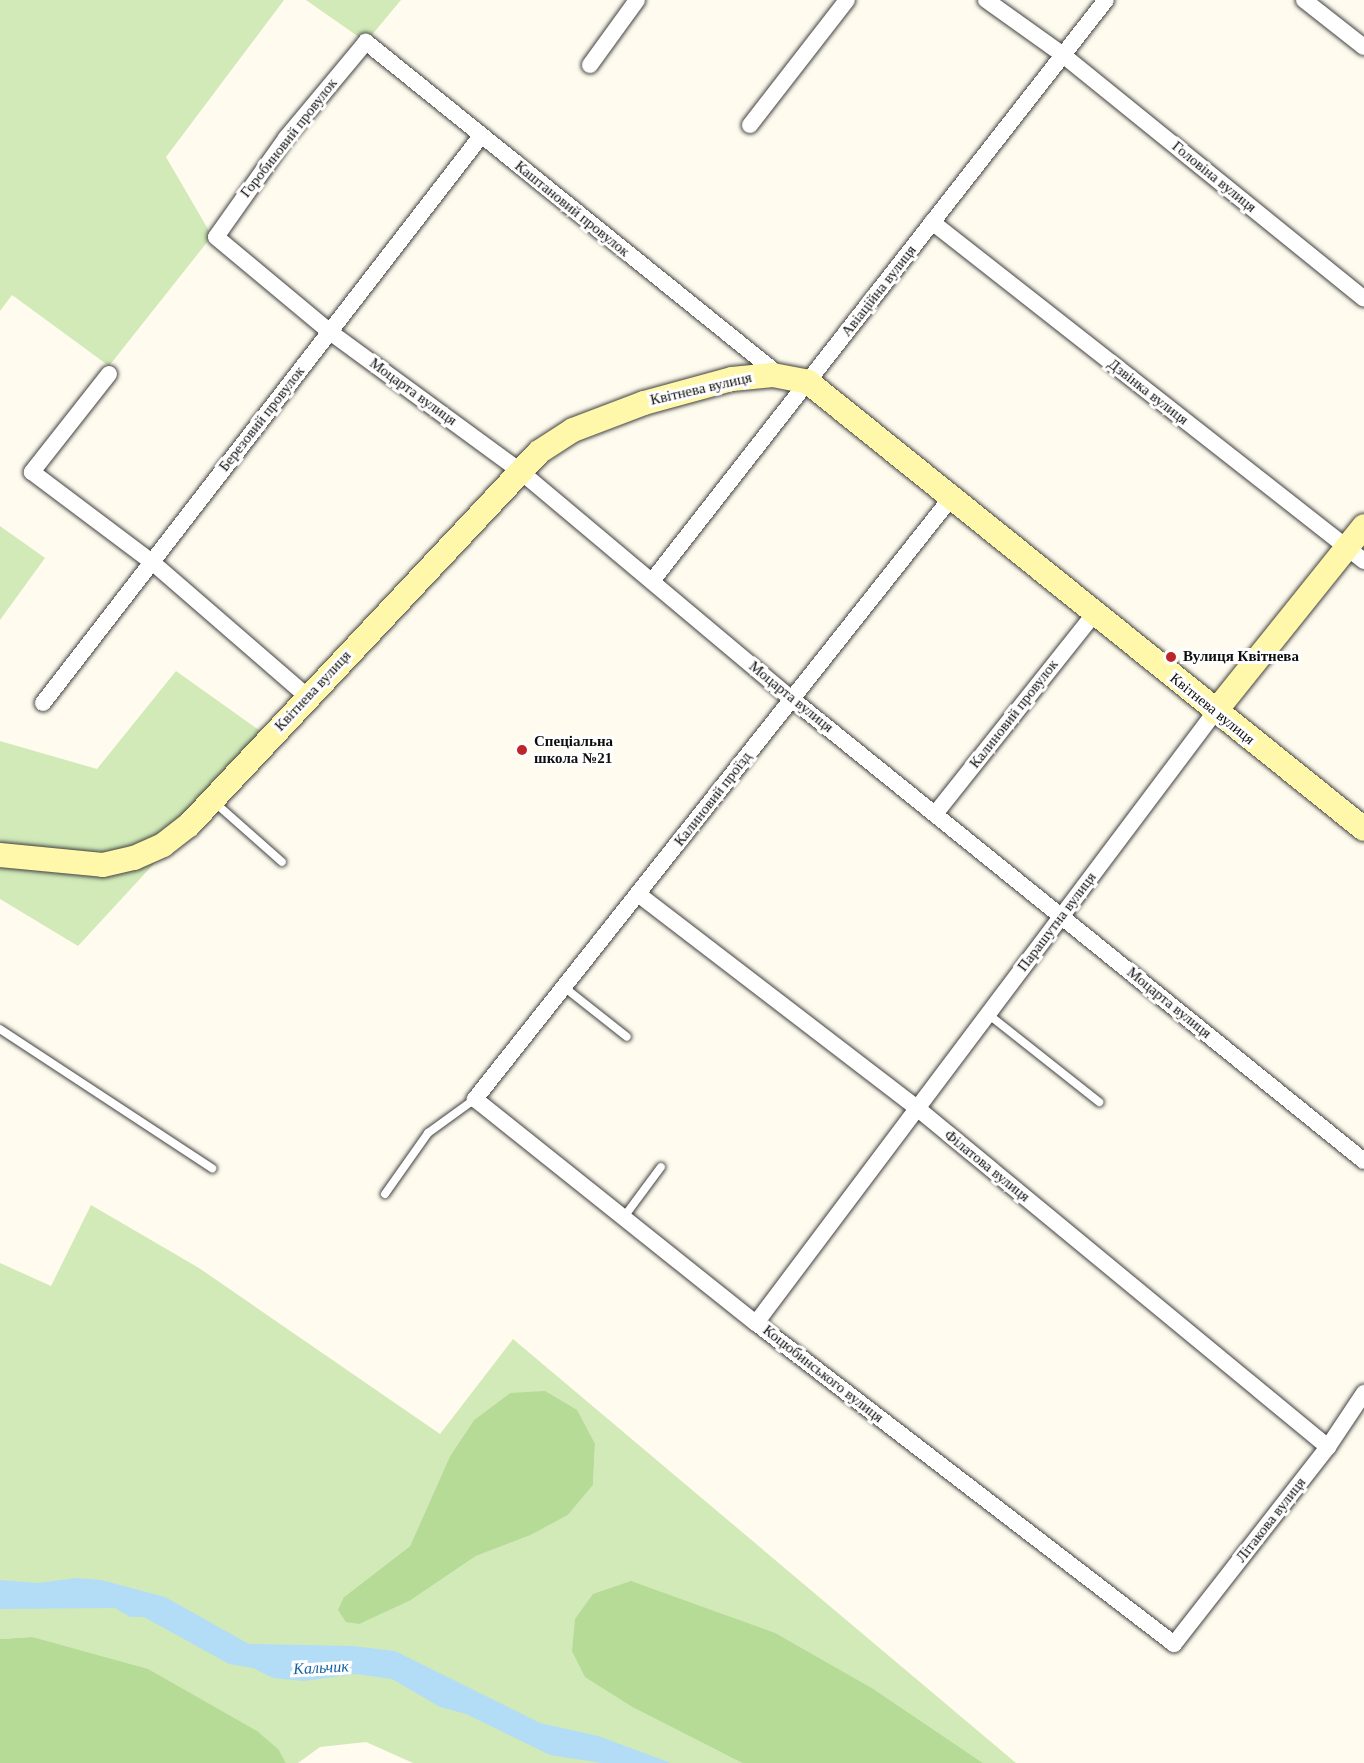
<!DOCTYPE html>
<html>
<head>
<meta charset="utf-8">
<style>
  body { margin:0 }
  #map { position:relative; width:1364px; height:1763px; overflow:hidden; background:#fffcef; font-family:"Times New Roman",serif }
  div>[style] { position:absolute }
  .green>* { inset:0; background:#d1eab8 }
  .forest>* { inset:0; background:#b5db97 }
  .water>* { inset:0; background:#b3dcf7 }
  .roads { filter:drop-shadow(0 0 2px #414141) drop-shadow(0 0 2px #414141) }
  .lane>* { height:8px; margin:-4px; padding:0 4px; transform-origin:4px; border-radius:4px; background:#fff }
  .street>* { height:16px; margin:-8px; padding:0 8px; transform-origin:8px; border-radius:8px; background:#fff }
  .secondary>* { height:24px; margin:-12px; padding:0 12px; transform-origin:12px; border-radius:12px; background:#fff7aa }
  .dots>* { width:16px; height:16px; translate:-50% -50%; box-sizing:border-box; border:3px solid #fff; border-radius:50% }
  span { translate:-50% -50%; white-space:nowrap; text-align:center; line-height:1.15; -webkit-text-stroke:6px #fff; paint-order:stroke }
  .street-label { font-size:15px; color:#0e0e0e }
  .poi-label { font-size:15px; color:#0e0e0e; font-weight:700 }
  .left { translate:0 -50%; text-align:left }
  .water-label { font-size:16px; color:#1662a1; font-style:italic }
</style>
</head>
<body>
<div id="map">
  <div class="green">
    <i style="clip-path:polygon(0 0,284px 0,166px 157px,212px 236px,109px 366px,12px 295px,0 311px)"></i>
    <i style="clip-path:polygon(306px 0,401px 0,366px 42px)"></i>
    <i style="clip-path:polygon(0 526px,45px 558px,0 620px)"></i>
    <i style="clip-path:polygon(176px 671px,270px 738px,78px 946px,0 899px,0 741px,97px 769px)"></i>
    <i style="clip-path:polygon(evenodd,91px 1205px,199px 1268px,440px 1434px,513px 1339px,1016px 1763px,983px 1763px,875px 1690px,634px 1708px,742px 1763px,413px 1763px,366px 1742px,320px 1747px,298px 1763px,286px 1763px,279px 1750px,32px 1637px,0 1639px,0 1263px,51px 1286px,91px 1205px,510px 1393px,595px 1444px,593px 1485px,568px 1515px,531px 1535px,476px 1556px,411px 1600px,344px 1597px,410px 1546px,450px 1456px,474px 1420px,510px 1393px)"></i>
  </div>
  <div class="forest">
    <i style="clip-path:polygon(545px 1391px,577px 1410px,595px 1444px,593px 1485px,568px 1515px,531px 1535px,476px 1556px,411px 1600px,359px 1624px,346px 1622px,338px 1610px,344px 1597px,410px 1546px,450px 1456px,474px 1420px,510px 1393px)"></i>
    <i style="clip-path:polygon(631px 1581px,775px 1633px,875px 1690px,983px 1763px,742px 1763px,634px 1708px,585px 1677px,572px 1651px,575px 1619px,593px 1594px)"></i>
    <i style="clip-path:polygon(32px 1637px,148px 1669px,257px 1731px,279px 1750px,286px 1763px,0 1763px,0 1639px)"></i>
  </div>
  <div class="water">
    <i style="clip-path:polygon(76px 1578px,101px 1580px,165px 1597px,249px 1644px,352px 1646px,395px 1651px,540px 1723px,598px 1736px,671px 1763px,602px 1763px,550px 1755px,466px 1714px,440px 1707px,392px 1679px,356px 1674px,304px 1681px,273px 1678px,253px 1668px,229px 1664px,144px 1617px,130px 1617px,115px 1608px,0 1609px,0 1580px,38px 1583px)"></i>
  </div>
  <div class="roads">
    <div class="lane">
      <i style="left:213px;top:801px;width:92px;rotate:41.5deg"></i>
      <i style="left:564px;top:987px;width:80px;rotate:38.4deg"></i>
      <i style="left:988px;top:1014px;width:142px;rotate:38.4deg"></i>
      <i style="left:0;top:1029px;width:254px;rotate:33.3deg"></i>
      <i style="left:385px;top:1194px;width:75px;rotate:-54.8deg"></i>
      <i style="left:428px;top:1133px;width:58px;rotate:-35.9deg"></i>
      <i style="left:624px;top:1217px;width:62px;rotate:-53.5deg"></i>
    </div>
    <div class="street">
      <i style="left:986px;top:0;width:95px;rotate:35.5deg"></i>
      <i style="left:1063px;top:55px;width:387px;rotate:39deg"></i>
      <i style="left:1304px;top:0;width:76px;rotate:38.1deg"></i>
      <i style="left:590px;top:65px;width:80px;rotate:-54.1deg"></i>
      <i style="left:750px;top:125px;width:158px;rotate:-52.2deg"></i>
      <i style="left:932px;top:222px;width:549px;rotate:38.12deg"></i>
      <i style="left:109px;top:374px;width:125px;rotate:128.2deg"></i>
      <i style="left:32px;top:472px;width:150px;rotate:36.9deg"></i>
      <i style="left:152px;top:562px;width:206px;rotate:40.9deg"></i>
      <i style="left:779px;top:375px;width:531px;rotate:-141.12deg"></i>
      <i style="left:366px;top:42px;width:125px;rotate:129.8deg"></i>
      <i style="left:286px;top:138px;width:121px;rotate:125.3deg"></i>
      <i style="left:216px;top:237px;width:148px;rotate:39.8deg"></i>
      <i style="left:330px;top:332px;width:235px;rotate:36.2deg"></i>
      <i style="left:520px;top:471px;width:355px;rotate:40deg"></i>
      <i style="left:792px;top:699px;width:735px;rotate:38.93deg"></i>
      <i style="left:951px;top:498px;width:767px;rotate:128.38deg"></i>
      <i style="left:475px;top:1099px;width:359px;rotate:38.6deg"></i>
      <i style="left:756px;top:1323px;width:527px;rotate:37.52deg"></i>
      <i style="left:1174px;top:1644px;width:250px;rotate:-52deg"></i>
      <i style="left:1328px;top:1447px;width:65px;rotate:-56.3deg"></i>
      <i style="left:652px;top:581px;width:737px;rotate:-52deg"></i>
      <i style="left:43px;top:703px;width:716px;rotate:-52.31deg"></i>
      <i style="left:935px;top:814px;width:256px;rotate:-51.5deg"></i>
      <i style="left:638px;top:894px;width:352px;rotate:37.5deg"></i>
      <i style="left:917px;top:1108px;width:533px;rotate:39.52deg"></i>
      <i style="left:756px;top:1323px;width:764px;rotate:-53.09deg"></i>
    </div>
    <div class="secondary">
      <i style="left:1215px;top:712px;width:238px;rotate:-51.3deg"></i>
      <i style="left:0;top:855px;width:103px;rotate:5.5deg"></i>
      <i style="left:103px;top:865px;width:32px;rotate:-13deg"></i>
      <i style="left:134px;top:858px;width:32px;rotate:-24deg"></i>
      <i style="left:163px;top:845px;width:33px;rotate:-38deg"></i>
      <i style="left:189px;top:825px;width:511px;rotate:-46.82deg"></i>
      <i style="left:539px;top:452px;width:40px;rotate:-32.9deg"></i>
      <i style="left:573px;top:430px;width:76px;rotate:-20.8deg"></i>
      <i style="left:644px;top:403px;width:91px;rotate:-15.3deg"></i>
      <i style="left:732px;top:379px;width:41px;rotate:-5.6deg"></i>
      <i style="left:773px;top:375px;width:36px;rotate:11deg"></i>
      <i style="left:808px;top:382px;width:713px;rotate:38.8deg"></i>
    </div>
  </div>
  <div class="dots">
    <i style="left:1171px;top:657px;background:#bf242a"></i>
    <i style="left:522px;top:750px;background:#bf242a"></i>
  </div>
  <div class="street-label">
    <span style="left:289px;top:138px;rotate:-52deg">Горобиновий провулок</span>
    <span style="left:1214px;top:177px;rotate:39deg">Головіна вулиця</span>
    <span style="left:572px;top:209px;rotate:39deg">Каштановий провулок</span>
    <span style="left:879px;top:291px;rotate:-52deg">Авіаційна вулиця</span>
    <span style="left:701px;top:389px;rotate:-13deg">Квітнева вулиця</span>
    <span style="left:413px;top:392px;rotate:36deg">Моцарта вулиця</span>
    <span style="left:1148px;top:392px;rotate:38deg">Дзвінка вулиця</span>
    <span style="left:262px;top:419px;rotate:-52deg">Березовий провулок</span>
    <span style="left:313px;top:691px;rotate:-47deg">Квітнева вулиця</span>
    <span style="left:791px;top:697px;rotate:39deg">Моцарта вулиця</span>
    <span style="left:1212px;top:709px;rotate:39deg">Квітнева вулиця</span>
    <span style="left:1014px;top:714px;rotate:-52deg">Калиновий провулок</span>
    <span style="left:713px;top:799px;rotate:-52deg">Калиновий проїзд</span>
    <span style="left:1057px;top:922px;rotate:-53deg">Парашутна вулиця</span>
    <span style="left:1169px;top:1003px;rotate:39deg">Моцарта вулиця</span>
    <span style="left:987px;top:1166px;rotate:39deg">Філатова вулиця</span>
    <span style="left:823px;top:1374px;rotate:38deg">Коцюбинського вулиця</span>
    <span style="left:1271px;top:1520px;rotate:-52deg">Літакова вулиця</span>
  </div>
  <div class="poi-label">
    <span class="left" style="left:1183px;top:657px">Вулиця Квітнева</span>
    <span class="left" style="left:534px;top:750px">Спеціальна<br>школа №21</span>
  </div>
  <div class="water-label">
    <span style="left:321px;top:1668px;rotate:-3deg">Кальчик</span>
  </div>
</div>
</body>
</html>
